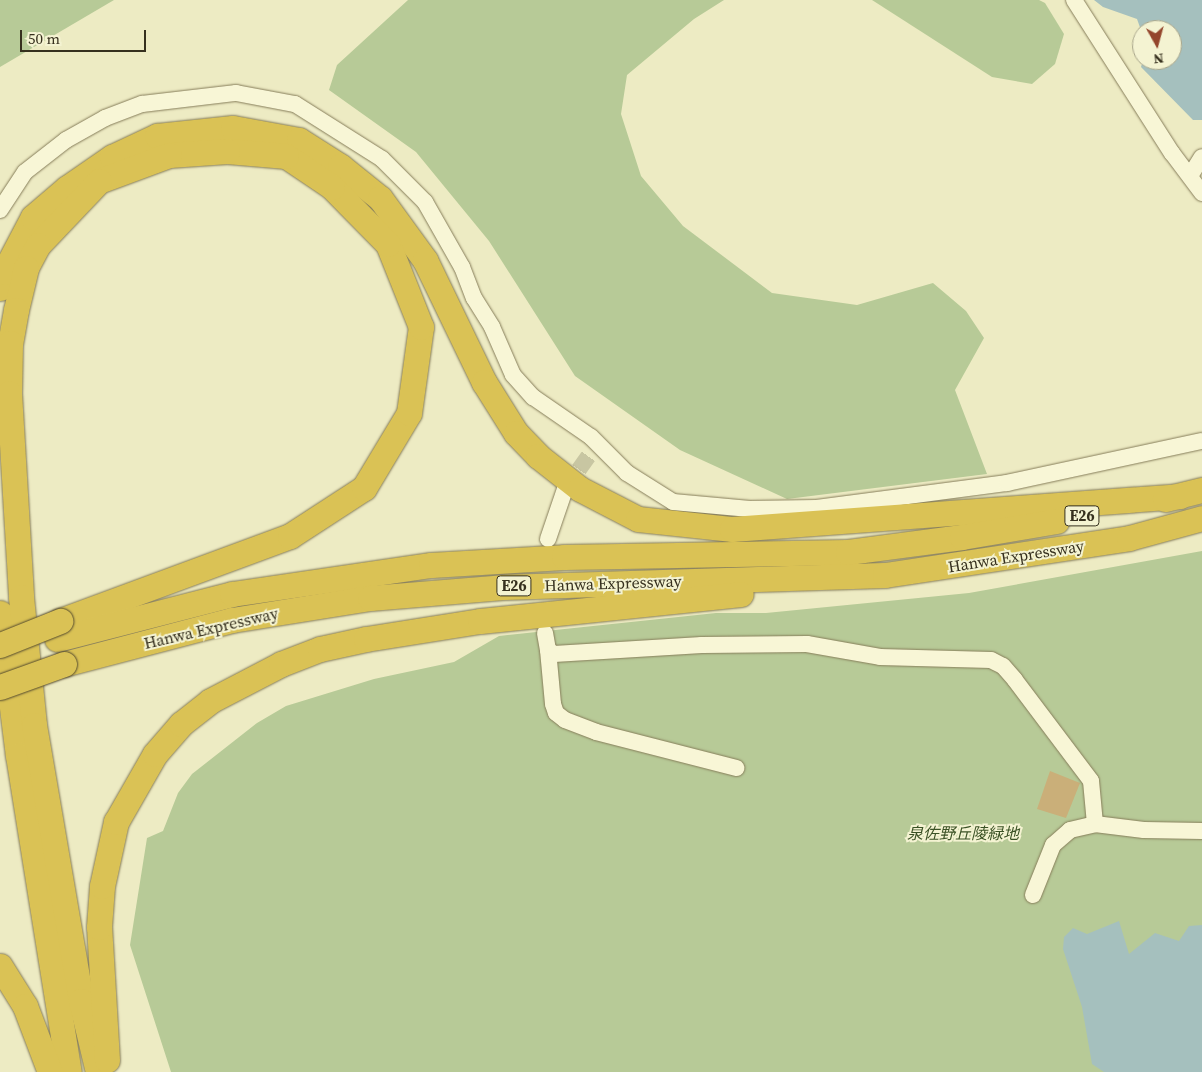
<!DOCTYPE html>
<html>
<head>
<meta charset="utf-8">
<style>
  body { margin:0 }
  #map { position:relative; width:1202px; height:1072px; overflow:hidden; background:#edebc3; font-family:"Source Serif 4","Noto Sans JP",serif }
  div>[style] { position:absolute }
  .green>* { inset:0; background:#b7ca97 }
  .water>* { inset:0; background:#a5c0be }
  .building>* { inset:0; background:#caaf79 }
  .minor-tunnel>* { height:16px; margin-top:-8px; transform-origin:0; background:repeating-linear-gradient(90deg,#c8c6a2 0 16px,transparent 0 24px) }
  .roads { filter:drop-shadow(0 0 1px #867d5a) drop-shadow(0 0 1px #867d5a) }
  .minor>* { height:16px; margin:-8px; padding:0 8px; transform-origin:8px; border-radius:8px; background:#f8f6d6 }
  .highway>* { height:25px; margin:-12.5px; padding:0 12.5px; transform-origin:12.5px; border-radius:12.5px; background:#dac255 }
  .bridges { filter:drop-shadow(0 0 1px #544a2e) drop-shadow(0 0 1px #544a2e) }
  .highway-bridge>* { height:25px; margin:-12.5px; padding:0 12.5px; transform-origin:12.5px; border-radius:12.5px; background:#dac255 }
  span { translate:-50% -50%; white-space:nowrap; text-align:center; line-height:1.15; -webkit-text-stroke:4px #f4f3d2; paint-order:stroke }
  .shield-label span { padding:1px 4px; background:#f4f3d2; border:1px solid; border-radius:4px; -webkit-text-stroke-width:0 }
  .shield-label { font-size:15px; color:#36301e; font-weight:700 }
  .street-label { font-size:16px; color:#36301e }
  .park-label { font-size:16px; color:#3b5225; font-style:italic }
  .north { position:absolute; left:1132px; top:20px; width:50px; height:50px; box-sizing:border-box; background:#f4f3d2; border:1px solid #a8a58a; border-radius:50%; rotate:173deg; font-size:14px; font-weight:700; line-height:20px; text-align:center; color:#36301e }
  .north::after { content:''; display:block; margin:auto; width:18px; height:22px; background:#94462c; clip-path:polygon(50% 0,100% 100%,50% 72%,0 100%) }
  .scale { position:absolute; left:20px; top:30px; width:126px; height:22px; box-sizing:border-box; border:2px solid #36301e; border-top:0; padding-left:6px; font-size:15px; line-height:18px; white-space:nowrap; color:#36301e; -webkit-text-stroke:4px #f4f3d2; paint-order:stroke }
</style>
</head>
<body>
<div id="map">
  <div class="green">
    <i style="clip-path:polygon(0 0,114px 0,0 67px)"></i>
    <i style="clip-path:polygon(408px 0,724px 0,694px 19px,627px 75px,621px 114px,641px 176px,683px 226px,772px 293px,857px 305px,933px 283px,966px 311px,984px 338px,955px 390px,987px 474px,787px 499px,680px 450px,575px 376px,489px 241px,416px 152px,329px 90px,337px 65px)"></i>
    <i style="clip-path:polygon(872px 0,1039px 0,1045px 3px,1064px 34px,1055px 64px,1032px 84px,992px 77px)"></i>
    <i style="clip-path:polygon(1202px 551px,1202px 1072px,171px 1072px,130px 945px,147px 838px,163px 831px,178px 793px,192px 774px,257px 723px,286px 706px,374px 679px,454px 662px,499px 636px,716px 613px,766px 613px,969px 593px)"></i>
  </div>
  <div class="water">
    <i style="clip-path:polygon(1094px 0,1202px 0,1202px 120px,1193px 120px,1141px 67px,1143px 60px,1172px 60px,1172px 30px,1142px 30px,1142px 33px,1137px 19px,1103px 7px)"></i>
    <i style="clip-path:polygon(1119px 921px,1129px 954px,1155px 933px,1179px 941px,1189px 926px,1202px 925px,1202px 1072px,1104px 1072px,1092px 1064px,1082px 1007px,1063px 949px,1064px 937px,1073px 928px,1087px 934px)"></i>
  </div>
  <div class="building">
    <i style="clip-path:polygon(1050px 771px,1080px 783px,1066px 818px,1037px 809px)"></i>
  </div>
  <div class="minor-tunnel">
    <i style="left:565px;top:489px;width:43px;rotate:-54.5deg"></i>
  </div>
  <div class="roads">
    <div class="minor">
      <i style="left:1074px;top:0;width:182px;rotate:57.4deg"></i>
      <i style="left:1172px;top:153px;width:50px;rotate:53.1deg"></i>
      <i style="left:1190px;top:176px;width:22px;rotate:-58deg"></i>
      <i style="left:0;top:210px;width:45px;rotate:-56.7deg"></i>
      <i style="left:25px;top:172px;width:52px;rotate:-38deg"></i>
      <i style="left:66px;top:140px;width:45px;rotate:-29.4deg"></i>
      <i style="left:105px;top:118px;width:40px;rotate:-21deg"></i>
      <i style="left:142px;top:104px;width:95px;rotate:-6.7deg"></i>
      <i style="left:236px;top:93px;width:60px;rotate:10.6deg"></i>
      <i style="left:295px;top:104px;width:103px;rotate:32.3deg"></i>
      <i style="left:382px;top:159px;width:61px;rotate:45deg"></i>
      <i style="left:425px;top:202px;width:75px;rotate:60.4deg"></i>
      <i style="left:462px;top:267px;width:33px;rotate:69deg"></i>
      <i style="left:474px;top:298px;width:34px;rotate:58deg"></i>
      <i style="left:492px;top:327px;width:52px;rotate:66.4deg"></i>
      <i style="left:513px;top:375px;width:30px;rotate:48deg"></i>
      <i style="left:533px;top:397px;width:70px;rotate:34.6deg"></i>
      <i style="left:591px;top:437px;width:51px;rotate:45deg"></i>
      <i style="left:627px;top:473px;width:54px;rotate:32.2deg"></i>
      <i style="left:673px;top:502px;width:77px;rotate:5.2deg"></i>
      <i style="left:750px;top:509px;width:67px;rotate:-0.9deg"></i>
      <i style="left:817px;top:508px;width:192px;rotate:-7.5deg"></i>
      <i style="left:1007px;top:483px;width:199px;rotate:-12.2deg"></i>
      <i style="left:548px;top:539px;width:53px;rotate:-71.2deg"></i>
      <i style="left:545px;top:633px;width:17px;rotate:80deg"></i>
      <i style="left:548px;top:650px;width:7px;rotate:34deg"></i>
      <i style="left:554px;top:654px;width:148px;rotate:-3.5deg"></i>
      <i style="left:702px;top:645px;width:105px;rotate:-0.5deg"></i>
      <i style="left:807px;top:644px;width:74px;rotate:10.1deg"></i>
      <i style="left:880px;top:657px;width:111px;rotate:1.5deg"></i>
      <i style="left:991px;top:660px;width:13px;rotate:27deg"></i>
      <i style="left:1003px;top:666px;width:18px;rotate:49deg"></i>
      <i style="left:1015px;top:680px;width:126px;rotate:53deg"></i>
      <i style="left:1091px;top:781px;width:43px;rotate:84.7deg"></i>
      <i style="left:1095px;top:824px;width:49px;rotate:7deg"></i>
      <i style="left:1144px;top:830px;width:58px;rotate:1deg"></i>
      <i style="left:548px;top:650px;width:54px;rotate:84.7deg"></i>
      <i style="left:553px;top:704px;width:9px;rotate:72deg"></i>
      <i style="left:556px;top:713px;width:11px;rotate:38deg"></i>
      <i style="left:565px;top:720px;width:33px;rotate:21deg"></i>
      <i style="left:596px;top:732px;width:145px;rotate:14.4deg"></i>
      <i style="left:1033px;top:895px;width:54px;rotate:-68.2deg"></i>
      <i style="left:1053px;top:845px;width:23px;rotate:-41deg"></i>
      <i style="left:1070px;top:830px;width:26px;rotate:-13deg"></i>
    </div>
    <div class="highway">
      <i style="left:0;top:288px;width:16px;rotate:-76deg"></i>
      <i style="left:4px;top:272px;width:62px;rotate:-62.2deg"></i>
      <i style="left:33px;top:217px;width:45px;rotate:-40.5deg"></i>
      <i style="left:67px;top:188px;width:55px;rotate:-34.6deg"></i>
      <i style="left:112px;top:157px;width:50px;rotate:-25deg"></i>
      <i style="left:157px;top:136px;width:76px;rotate:-6deg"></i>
      <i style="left:233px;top:128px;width:67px;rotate:10.3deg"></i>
      <i style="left:299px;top:140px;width:49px;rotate:32.4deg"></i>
      <i style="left:340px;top:166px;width:51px;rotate:38.7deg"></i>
      <i style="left:380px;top:198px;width:77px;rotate:54deg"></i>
      <i style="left:425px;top:260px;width:136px;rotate:64.2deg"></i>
      <i style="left:484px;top:382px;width:60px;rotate:57.9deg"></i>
      <i style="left:516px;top:433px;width:32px;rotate:46deg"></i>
      <i style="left:538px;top:456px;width:53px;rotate:38.2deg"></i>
      <i style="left:580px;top:489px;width:65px;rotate:27.3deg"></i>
      <i style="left:638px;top:519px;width:95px;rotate:6.1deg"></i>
      <i style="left:732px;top:529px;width:449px;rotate:-4.2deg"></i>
      <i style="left:1165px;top:499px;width:38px;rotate:-14deg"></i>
      <i style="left:0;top:613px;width:143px;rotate:82.8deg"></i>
      <i style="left:18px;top:755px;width:321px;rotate:80.9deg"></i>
      <i style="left:60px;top:621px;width:245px;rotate:-20.3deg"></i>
      <i style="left:290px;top:536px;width:88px;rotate:-33deg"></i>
      <i style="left:364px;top:488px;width:87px;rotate:-59deg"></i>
      <i style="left:409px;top:413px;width:87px;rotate:-82.1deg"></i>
      <i style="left:421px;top:327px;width:89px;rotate:-111.7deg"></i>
      <i style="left:388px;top:244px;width:80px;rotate:-134.5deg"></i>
      <i style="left:332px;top:187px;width:55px;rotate:-146deg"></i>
      <i style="left:286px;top:156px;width:59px;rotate:-175.2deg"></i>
      <i style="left:227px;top:151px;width:58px;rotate:176.1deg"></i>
      <i style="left:169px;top:155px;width:75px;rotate:159.6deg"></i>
      <i style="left:99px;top:181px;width:88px;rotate:133.6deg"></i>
      <i style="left:38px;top:245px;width:26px;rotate:118deg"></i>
      <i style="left:26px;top:268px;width:43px;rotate:103.4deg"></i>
      <i style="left:16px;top:310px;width:34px;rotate:100deg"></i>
      <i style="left:10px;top:343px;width:50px;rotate:91.1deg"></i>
      <i style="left:9px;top:393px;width:204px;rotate:86.6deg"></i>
      <i style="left:21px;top:597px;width:129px;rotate:84.2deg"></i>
      <i style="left:34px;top:725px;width:280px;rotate:80.3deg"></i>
      <i style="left:81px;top:1001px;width:73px;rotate:76.5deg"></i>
      <i style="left:57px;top:639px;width:181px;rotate:-14.4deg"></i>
      <i style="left:232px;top:594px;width:201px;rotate:-8.3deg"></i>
      <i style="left:431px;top:565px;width:133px;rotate:-3.4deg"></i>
      <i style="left:564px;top:557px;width:284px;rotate:-1deg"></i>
      <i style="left:848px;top:552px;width:115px;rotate:-7.5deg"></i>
      <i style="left:962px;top:537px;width:96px;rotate:-9.6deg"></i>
      <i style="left:64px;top:664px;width:174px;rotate:-14.7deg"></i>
      <i style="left:232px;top:620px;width:140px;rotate:-9.1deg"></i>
      <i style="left:370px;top:598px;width:133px;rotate:-4.7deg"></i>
      <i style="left:503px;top:587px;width:382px;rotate:-1.8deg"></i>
      <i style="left:885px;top:575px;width:247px;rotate:-8.6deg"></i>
      <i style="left:1129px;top:538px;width:76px;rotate:-15.3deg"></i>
      <i style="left:0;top:966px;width:47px;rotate:58deg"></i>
      <i style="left:25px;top:1006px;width:71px;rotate:69.3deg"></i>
      <i style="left:107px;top:1060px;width:133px;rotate:-93.4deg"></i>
      <i style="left:99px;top:927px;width:41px;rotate:-85.8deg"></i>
      <i style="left:102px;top:886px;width:66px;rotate:-77.7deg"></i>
      <i style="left:116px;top:822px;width:78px;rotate:-60.2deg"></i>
      <i style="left:155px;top:754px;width:40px;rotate:-49deg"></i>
      <i style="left:181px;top:724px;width:37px;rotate:-38deg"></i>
      <i style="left:210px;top:701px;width:80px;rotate:-27.5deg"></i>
      <i style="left:281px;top:664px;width:42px;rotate:-21deg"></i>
      <i style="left:320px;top:649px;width:47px;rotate:-12.3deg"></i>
      <i style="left:366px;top:639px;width:115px;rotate:-9deg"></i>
      <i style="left:480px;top:621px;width:262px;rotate:-5.9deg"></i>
    </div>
  </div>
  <div class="bridges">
    <div class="highway-bridge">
      <i style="left:0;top:645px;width:65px;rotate:-21.8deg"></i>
      <i style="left:0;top:687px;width:68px;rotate:-19.8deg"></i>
    </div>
  </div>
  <div class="shield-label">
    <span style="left:1082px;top:516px">E26</span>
    <span style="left:514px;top:586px">E26</span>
  </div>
  <div class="street-label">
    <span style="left:1016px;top:556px;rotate:-9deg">Hanwa Expressway</span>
    <span style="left:613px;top:583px;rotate:-2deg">Hanwa Expressway</span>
    <span style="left:211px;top:628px;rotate:-13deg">Hanwa Expressway</span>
  </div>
  <div class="park-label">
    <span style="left:963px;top:833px">泉佐野丘陵緑地</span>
  </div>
  <div class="north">N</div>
  <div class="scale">50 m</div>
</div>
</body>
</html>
